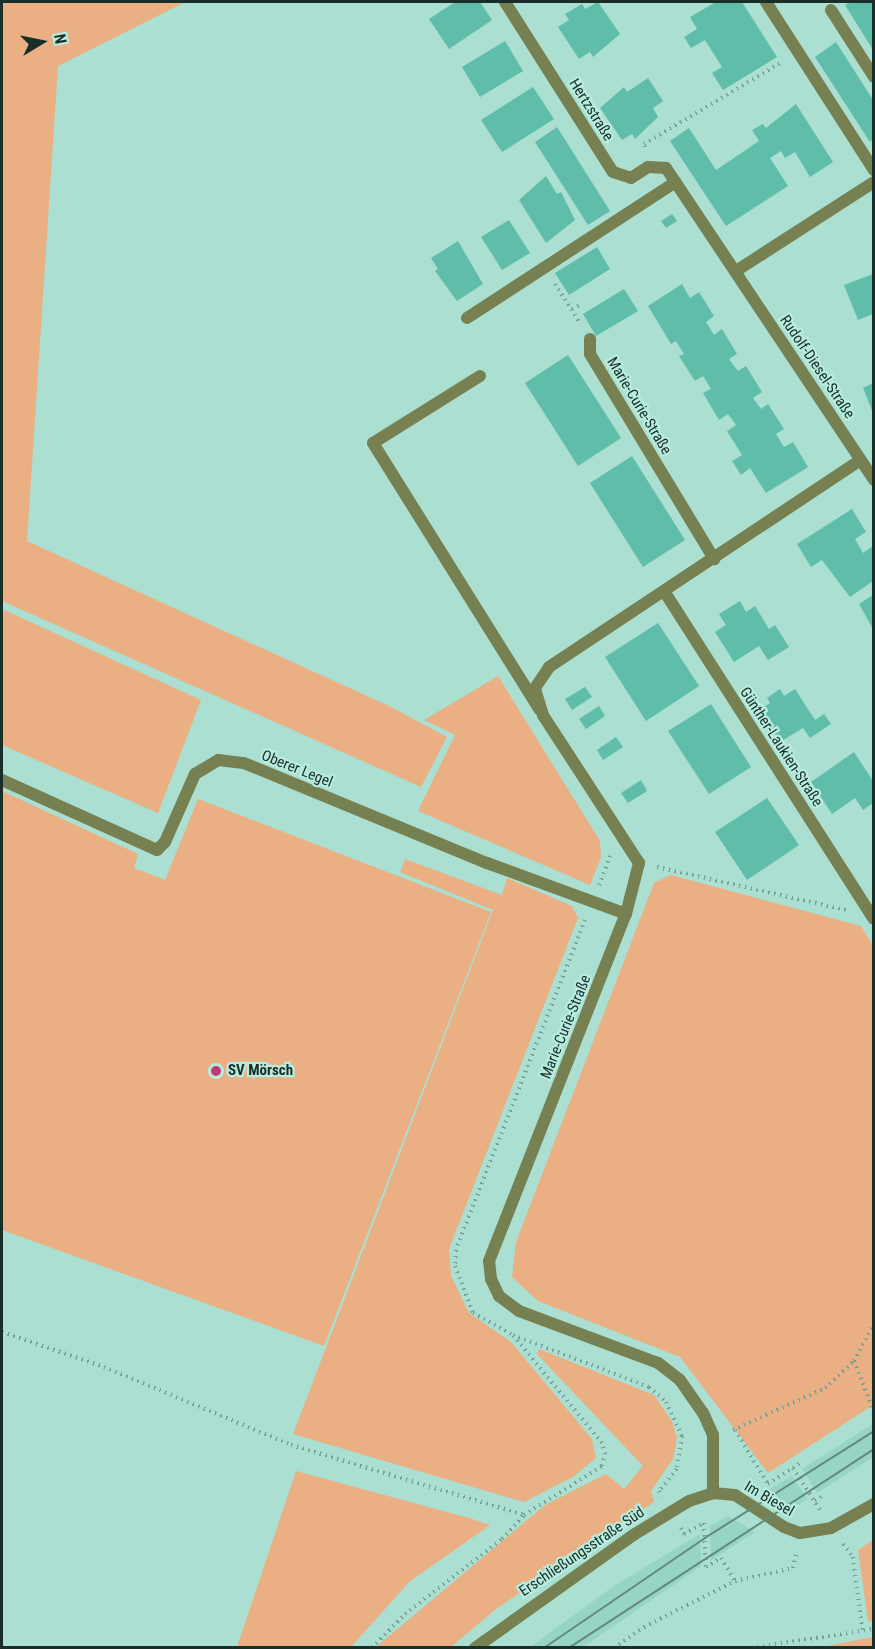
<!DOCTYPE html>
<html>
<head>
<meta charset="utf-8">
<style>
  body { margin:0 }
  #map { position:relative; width:875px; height:1649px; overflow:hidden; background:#aadfd2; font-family:"Roboto Condensed",sans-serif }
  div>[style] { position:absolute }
  .built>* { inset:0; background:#96d4c5 }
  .green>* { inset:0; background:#eaaf83 }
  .building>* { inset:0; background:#5fbda9 }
  .path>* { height:4px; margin-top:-2px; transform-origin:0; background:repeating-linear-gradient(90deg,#77a197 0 1.5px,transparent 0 6px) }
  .lane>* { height:12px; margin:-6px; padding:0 6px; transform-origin:6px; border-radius:6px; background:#768050 }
  .street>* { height:12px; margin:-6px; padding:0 6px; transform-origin:6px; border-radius:6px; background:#768050 }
  .tram>* { height:1.5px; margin:-0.75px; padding:0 0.75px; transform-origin:0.75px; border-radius:0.75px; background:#63887f }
  .dots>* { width:16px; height:16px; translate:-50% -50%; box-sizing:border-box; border:3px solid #b7ecdf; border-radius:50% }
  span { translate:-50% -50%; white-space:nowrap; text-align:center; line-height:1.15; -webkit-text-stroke:4.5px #b7ecdf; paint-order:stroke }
  .street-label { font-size:15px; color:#192e29 }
  .poi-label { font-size:15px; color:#192e29; font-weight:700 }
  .left { translate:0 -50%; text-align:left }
  .frame { position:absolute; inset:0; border:3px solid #192e29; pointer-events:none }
  .north { position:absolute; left:12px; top:12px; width:60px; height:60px; -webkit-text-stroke:4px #b7ecdf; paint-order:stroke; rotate:80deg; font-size:16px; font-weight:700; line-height:24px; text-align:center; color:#192e29 }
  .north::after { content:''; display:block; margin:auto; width:21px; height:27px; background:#192e29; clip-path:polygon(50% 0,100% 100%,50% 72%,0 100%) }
</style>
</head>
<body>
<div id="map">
  <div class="built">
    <i style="clip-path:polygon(873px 1424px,873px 1457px,817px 1493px,802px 1469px)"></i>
    <i style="clip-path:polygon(792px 1476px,807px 1499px,792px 1509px,768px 1490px)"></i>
    <i style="clip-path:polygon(728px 1516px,755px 1532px,711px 1560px,710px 1526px)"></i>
    <i style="clip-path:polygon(700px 1534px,701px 1566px,583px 1647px,530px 1647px,614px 1586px)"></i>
  </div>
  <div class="green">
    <i style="clip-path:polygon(2px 2px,185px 2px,58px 66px,27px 541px,389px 706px,447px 737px,421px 787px,2px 601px)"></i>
    <i style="clip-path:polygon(2px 609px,201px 700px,158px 813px,2px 745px)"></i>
    <i style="clip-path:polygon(498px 676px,600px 841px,601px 857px,590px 885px,418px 811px,455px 735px,424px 720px)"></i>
    <i style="clip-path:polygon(2px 791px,138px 854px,134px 868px,165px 880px,198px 799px,491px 912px,324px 1346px,2px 1230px)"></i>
    <i style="clip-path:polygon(405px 859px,502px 895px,507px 878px,572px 906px,578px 918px,449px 1249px,451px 1276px,469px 1313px,511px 1342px,592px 1439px,596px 1458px,573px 1477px,524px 1502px,293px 1434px,493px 910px,400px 872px)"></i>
    <i style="clip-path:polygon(671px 875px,861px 926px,873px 946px,873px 1405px,768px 1473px,680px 1357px,538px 1301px,512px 1277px,516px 1242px,654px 883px)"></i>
    <i style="clip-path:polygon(539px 1349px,654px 1395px,672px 1421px,677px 1438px,673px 1459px,651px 1491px,654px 1502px,496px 1609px,451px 1647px,376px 1647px,545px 1505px,606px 1474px,624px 1489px,643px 1466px,537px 1354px)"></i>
    <i style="clip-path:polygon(296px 1471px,469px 1518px,490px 1525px,409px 1582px,351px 1647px,237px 1647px)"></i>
    <i style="clip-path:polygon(873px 1540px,873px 1621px,868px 1621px,858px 1550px)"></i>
    <i style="clip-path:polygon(873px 1637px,873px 1647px,822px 1647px)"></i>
  </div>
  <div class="building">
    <i style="clip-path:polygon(455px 2px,480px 2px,492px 20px,449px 49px,429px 19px)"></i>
    <i style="clip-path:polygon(598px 2px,620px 34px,593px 57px,590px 52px,579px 59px,558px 27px,569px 20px,565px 14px,582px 4px,585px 9px)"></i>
    <i style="clip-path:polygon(716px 2px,742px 2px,777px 57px,723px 90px,712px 73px,722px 67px,705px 40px,691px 48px,684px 37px,697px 29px,690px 17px)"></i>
    <i style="clip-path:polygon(851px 2px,873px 2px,873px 50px,845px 5px)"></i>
    <i style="clip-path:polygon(505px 41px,523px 71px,480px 97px,462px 67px)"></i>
    <i style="clip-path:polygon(836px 42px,873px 100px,873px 139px,870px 142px,815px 57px)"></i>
    <i style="clip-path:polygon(648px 78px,663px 101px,653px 108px,658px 117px,635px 139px,632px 134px,622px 140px,600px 108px,624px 87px,627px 92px)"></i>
    <i style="clip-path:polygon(533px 87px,554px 119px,502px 152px,481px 120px)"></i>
    <i style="clip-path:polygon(796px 104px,833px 162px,810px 177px,795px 152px,785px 158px,781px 151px,770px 158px,788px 186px,726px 226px,670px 141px,689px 128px,716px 170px,759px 141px,752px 130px,763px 124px,766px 128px)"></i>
    <i style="clip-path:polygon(557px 127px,610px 211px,588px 225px,535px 142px)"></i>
    <i style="clip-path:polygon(546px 176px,557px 194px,561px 192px,575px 220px,546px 243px,519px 200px)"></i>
    <i style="clip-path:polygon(672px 214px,677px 221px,666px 228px,661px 221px)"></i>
    <i style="clip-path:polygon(509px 220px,530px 253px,502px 270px,481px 237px)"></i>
    <i style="clip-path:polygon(458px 241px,483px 284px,457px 301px,435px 271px,438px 269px,431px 258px)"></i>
    <i style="clip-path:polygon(597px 247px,610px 269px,569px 295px,555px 273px)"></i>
    <i style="clip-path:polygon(873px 274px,873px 314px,858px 320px,844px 285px)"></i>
    <i style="clip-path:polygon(682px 284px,690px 298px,699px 292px,714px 316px,706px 322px,714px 335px,722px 329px,737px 354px,729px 359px,738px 371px,746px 366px,762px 392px,753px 398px,761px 409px,768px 404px,784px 429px,776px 434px,784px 447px,793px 442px,808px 467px,766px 493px,750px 468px,741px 475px,732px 461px,742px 455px,727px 431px,736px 425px,728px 414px,719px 420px,703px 393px,711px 389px,703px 376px,695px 381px,679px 356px,684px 354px,676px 341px,671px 344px,648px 306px)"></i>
    <i style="clip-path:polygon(624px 289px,638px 311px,596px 336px,583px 314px)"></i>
    <i style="clip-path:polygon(568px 355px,621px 438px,578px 466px,525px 383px)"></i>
    <i style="clip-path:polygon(873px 383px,873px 413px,863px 388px)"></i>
    <i style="clip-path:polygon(632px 456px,685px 540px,643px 567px,590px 483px)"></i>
    <i style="clip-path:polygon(852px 509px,866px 532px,855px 539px,863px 553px,873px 546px,873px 581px,850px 597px,822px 560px,811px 567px,797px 544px)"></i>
    <i style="clip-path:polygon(873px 595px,873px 629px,859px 604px)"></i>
    <i style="clip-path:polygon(740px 601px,746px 612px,755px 606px,769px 629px,775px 625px,789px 647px,768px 660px,759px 646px,734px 662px,715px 632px,726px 625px,719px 614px)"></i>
    <i style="clip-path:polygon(658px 623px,699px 686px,646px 721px,605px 657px)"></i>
    <i style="clip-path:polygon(585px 687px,592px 697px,572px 710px,565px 699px)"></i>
    <i style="clip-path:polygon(780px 689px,784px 696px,795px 689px,815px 720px,824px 714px,831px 724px,810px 738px,803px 728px,780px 742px,759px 710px,770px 703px,767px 698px)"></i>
    <i style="clip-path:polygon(711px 704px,751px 767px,709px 794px,668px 731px)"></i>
    <i style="clip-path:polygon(599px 706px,605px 716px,586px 729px,579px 719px)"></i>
    <i style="clip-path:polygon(616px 737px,623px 747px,603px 760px,597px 750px)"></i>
    <i style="clip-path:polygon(854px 752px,873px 781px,873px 803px,863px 810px,855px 798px,832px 814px,811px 782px)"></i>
    <i style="clip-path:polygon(641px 780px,647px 791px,628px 803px,621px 793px)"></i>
    <i style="clip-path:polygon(767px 798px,799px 845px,747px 880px,715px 832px)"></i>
  </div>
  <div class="path">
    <i style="left:645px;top:147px;width:3px;rotate:-108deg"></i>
    <i style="left:644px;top:144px;width:161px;rotate:-30.7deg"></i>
    <i style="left:555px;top:284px;width:46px;rotate:57.3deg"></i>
    <i style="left:572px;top:309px;width:11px;rotate:-27deg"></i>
    <i style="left:657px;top:867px;width:194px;rotate:12.8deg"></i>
    <i style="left:599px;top:885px;width:31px;rotate:-69deg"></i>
    <i style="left:585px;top:920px;width:354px;rotate:111.4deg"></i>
    <i style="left:456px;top:1250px;width:16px;rotate:94deg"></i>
    <i style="left:455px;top:1266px;width:50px;rotate:69deg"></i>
    <i style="left:473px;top:1313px;width:46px;rotate:28.8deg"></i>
    <i style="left:513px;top:1335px;width:146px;rotate:20.9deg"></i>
    <i style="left:649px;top:1387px;width:23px;rotate:41deg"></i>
    <i style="left:666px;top:1402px;width:38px;rotate:65deg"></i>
    <i style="left:682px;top:1436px;width:33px;rotate:99deg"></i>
    <i style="left:677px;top:1469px;width:28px;rotate:129deg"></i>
    <i style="left:659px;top:1491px;width:6px;rotate:59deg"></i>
    <i style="left:2px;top:1332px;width:108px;rotate:18.9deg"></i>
    <i style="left:104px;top:1367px;width:203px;rotate:22.6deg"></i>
    <i style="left:291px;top:1445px;width:243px;rotate:16.7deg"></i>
    <i style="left:854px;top:1361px;width:55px;rotate:68.6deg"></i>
    <i style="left:733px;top:1430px;width:101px;rotate:-24.5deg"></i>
    <i style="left:825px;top:1388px;width:40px;rotate:-43deg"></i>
    <i style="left:854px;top:1361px;width:42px;rotate:-61.6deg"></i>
    <i style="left:735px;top:1430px;width:63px;rotate:58.6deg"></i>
    <i style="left:768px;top:1484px;width:30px;rotate:-33deg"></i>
    <i style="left:793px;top:1468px;width:50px;rotate:57.3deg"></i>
    <i style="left:793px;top:1468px;width:9px;rotate:-36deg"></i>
    <i style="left:815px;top:1501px;width:9px;rotate:-36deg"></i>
    <i style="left:681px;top:1528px;width:7px;rotate:63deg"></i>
    <i style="left:684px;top:1534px;width:23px;rotate:-29deg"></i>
    <i style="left:704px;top:1523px;width:44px;rotate:87.4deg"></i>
    <i style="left:706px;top:1567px;width:17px;rotate:-31deg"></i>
    <i style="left:721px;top:1558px;width:27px;rotate:59deg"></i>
    <i style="left:843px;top:1544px;width:16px;rotate:52deg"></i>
    <i style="left:853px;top:1557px;width:73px;rotate:82.9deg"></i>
    <i style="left:372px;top:1648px;width:47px;rotate:-45.9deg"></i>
    <i style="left:405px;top:1614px;width:123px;rotate:-37.7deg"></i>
    <i style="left:502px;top:1539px;width:33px;rotate:-47deg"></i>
    <i style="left:524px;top:1515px;width:92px;rotate:-32.1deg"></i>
    <i style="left:602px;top:1466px;width:12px;rotate:-76deg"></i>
    <i style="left:605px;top:1454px;width:11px;rotate:-105deg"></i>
    <i style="left:602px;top:1443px;width:140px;rotate:-129.5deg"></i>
    <i style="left:614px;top:1648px;width:37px;rotate:-35deg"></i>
    <i style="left:644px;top:1627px;width:102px;rotate:-26.8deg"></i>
    <i style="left:735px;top:1581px;width:59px;rotate:-12.6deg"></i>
    <i style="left:793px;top:1568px;width:17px;rotate:-77deg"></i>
    <i style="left:751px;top:1648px;width:124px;rotate:-8.8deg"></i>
  </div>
  <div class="lane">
    <i style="left:831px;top:10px;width:80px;rotate:57.3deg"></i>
    <i style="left:467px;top:318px;width:249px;rotate:-33.1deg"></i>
    <i style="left:590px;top:339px;width:15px;rotate:90deg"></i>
    <i style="left:590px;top:354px;width:240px;rotate:58.8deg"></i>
    <i style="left:480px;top:376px;width:126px;rotate:147.9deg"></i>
    <i style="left:373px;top:443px;width:314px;rotate:58deg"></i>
  </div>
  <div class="street">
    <i style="left:505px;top:2px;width:201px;rotate:57.6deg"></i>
    <i style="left:613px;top:172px;width:19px;rotate:18deg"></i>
    <i style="left:631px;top:178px;width:20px;rotate:-33deg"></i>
    <i style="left:648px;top:167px;width:18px;rotate:3deg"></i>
    <i style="left:666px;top:168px;width:375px;rotate:56.3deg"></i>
    <i style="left:766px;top:2px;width:200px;rotate:57.3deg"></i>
    <i style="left:736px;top:271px;width:164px;rotate:-32.8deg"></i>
    <i style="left:664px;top:591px;width:389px;rotate:57.4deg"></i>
    <i style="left:2px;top:780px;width:170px;rotate:24.3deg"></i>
    <i style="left:157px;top:850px;width:11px;rotate:-45deg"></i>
    <i style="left:165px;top:842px;width:74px;rotate:-66.2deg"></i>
    <i style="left:195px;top:774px;width:27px;rotate:-31deg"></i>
    <i style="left:218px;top:760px;width:26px;rotate:7deg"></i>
    <i style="left:244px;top:763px;width:263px;rotate:22.4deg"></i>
    <i style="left:487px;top:863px;width:148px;rotate:20.1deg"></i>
    <i style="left:713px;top:1493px;width:58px;rotate:-90deg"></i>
    <i style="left:713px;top:1435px;width:24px;rotate:-114deg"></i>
    <i style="left:703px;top:1413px;width:40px;rotate:-124.9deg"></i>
    <i style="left:680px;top:1380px;width:28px;rotate:-142deg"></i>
    <i style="left:658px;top:1363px;width:148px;rotate:-159.5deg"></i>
    <i style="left:519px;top:1311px;width:25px;rotate:-143deg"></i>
    <i style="left:499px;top:1296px;width:19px;rotate:-115deg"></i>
    <i style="left:491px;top:1279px;width:18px;rotate:-96deg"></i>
    <i style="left:489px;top:1261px;width:373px;rotate:-68.5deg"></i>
    <i style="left:626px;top:914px;width:53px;rotate:-75.7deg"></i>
    <i style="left:639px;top:863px;width:176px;rotate:-123deg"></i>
    <i style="left:543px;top:715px;width:28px;rotate:-107deg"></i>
    <i style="left:535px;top:688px;width:25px;rotate:-56deg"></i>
    <i style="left:549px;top:667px;width:374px;rotate:-33.6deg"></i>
    <i style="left:475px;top:1648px;width:196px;rotate:-35.5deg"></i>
    <i style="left:635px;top:1534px;width:63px;rotate:-31.4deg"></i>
    <i style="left:689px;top:1501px;width:25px;rotate:-18deg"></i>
    <i style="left:713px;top:1493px;width:22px;rotate:5deg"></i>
    <i style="left:735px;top:1495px;width:59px;rotate:33.1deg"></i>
    <i style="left:784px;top:1527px;width:17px;rotate:21deg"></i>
    <i style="left:800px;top:1533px;width:31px;rotate:-9deg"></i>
    <i style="left:831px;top:1528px;width:49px;rotate:-29.2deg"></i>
  </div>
  <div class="tram">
    <i style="left:544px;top:1648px;width:195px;rotate:-34.3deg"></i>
    <i style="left:705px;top:1538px;width:200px;rotate:-32.3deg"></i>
    <i style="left:569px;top:1648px;width:364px;rotate:-33.1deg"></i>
  </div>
  <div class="dots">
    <i style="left:216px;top:1071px;background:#c23975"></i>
  </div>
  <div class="street-label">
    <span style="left:591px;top:110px;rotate:58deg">Hertzstraße</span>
    <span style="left:817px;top:367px;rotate:56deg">Rudolf-Diesel-Straße</span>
    <span style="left:639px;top:406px;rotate:59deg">Marie-Curie-Straße</span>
    <span style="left:781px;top:747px;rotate:57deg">Günther-Laukien-Straße</span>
    <span style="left:297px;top:769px;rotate:22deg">Oberer Legel</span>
    <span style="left:566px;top:1027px;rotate:-68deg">Marie-Curie-Straße</span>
    <span style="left:769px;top:1499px;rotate:30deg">Im Biesel</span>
    <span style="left:582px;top:1552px;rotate:-34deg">Erschließungsstraße Süd</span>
  </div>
  <div class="poi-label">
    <span class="left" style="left:228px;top:1071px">SV Mörsch</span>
  </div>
  <div class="frame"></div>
  <div class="north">N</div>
</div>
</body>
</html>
